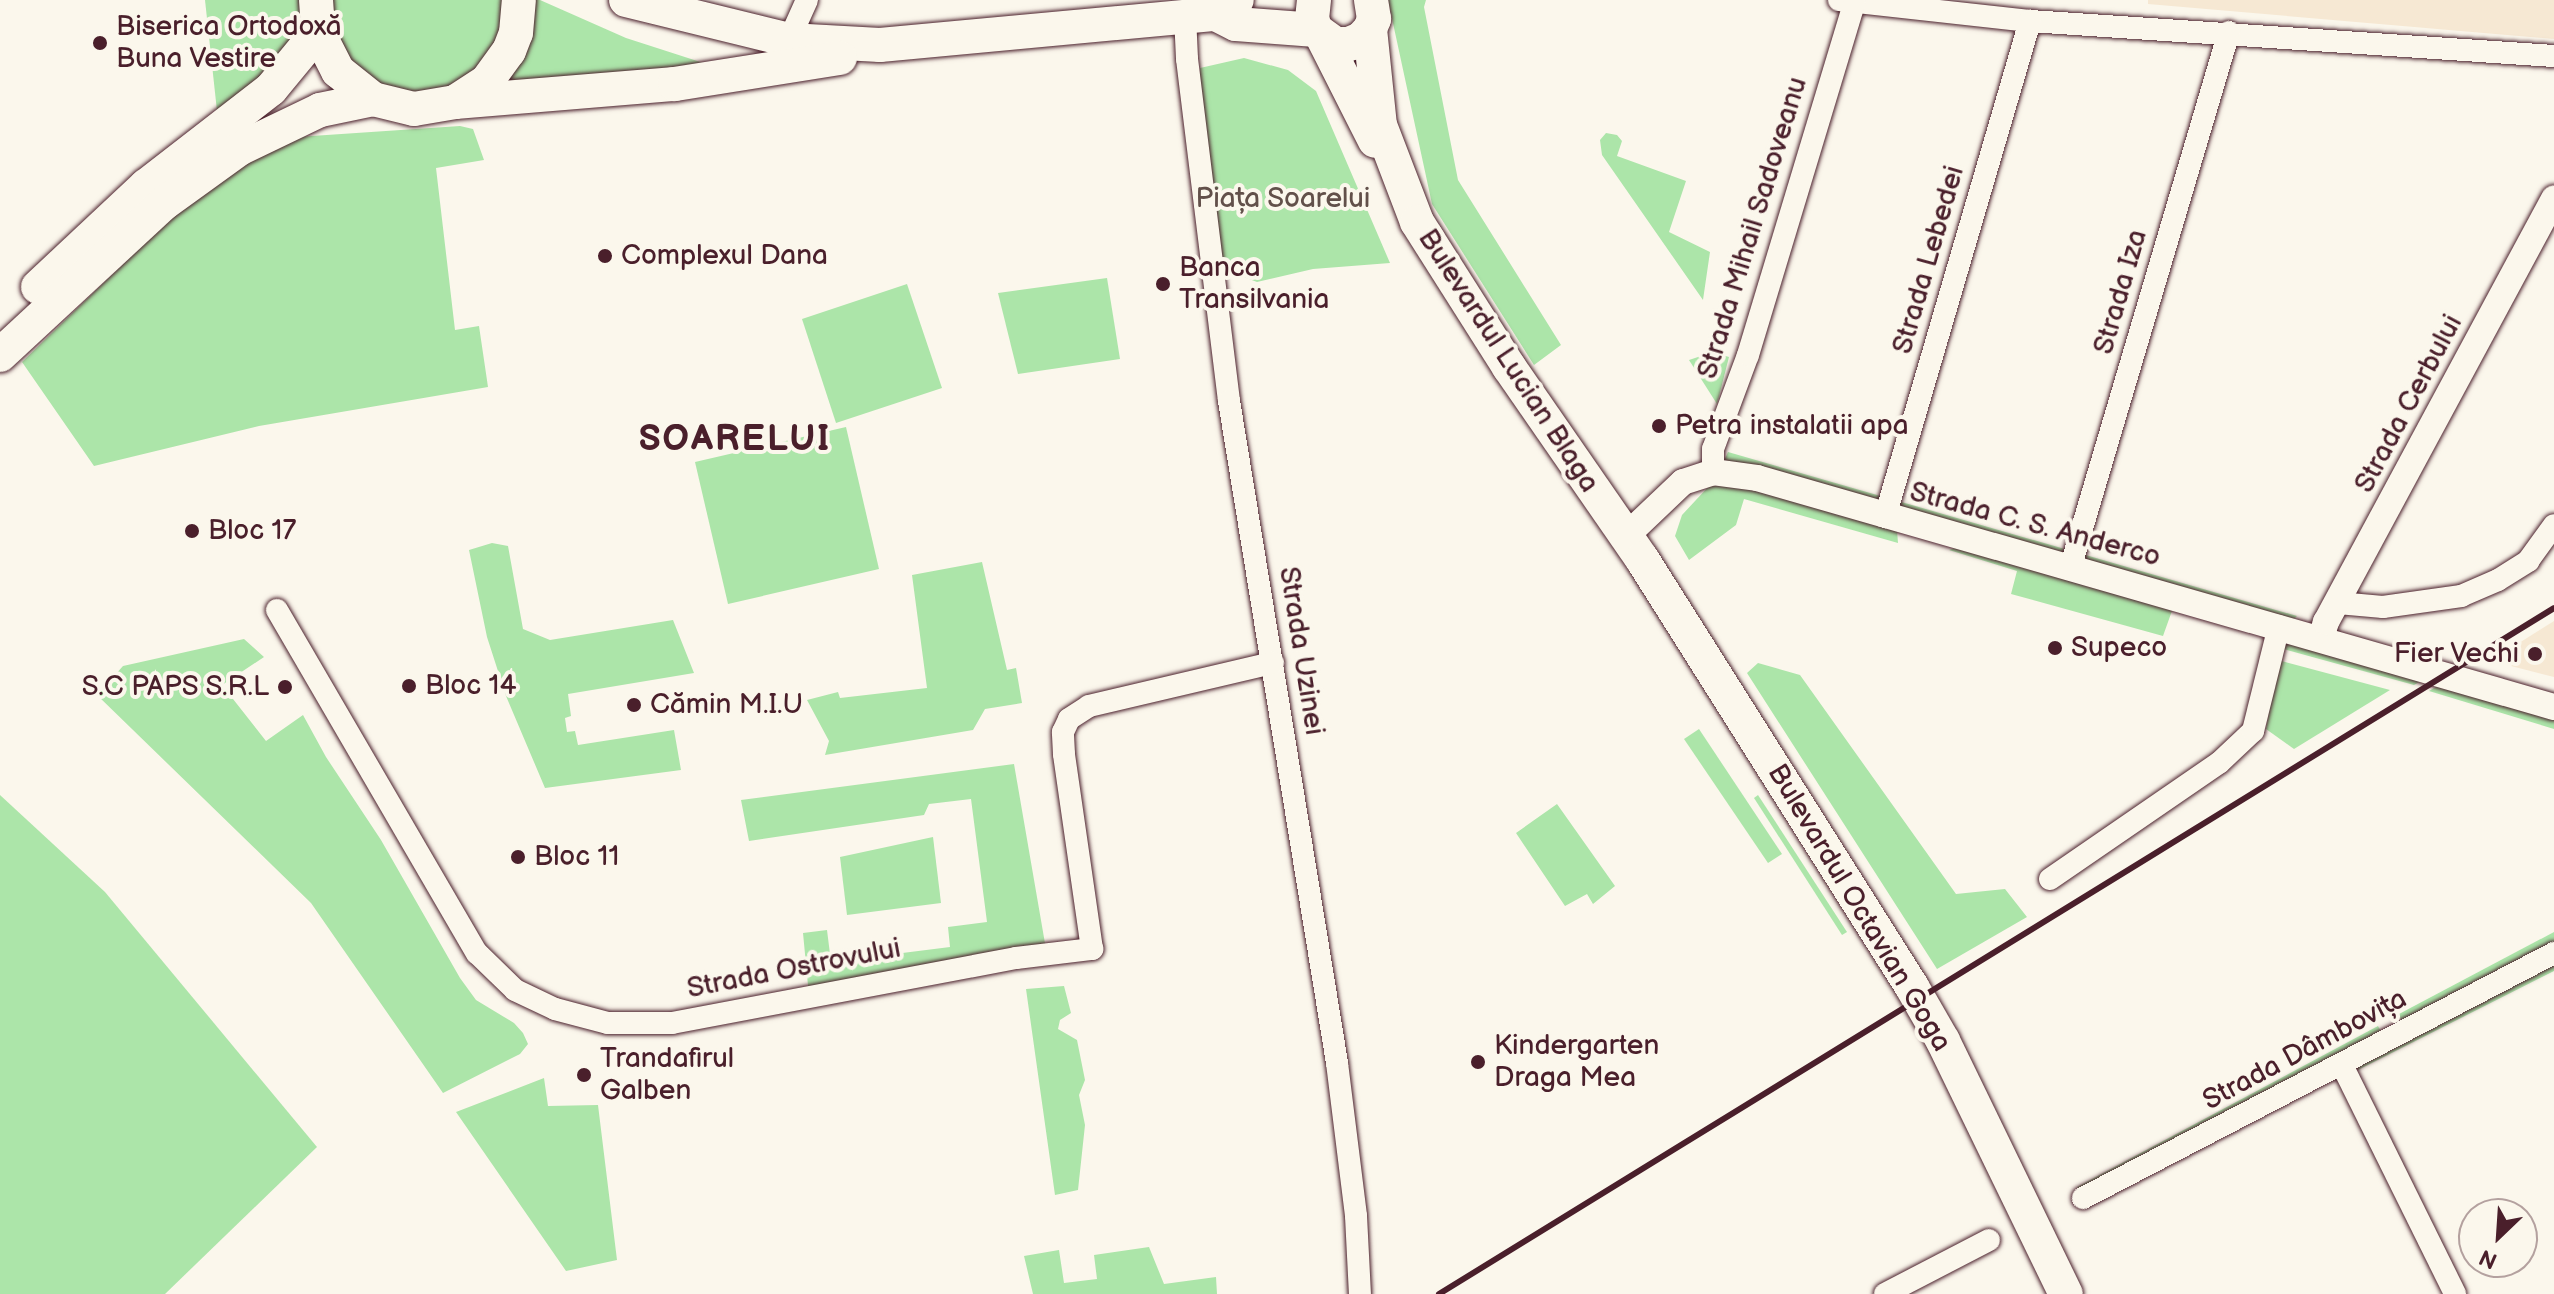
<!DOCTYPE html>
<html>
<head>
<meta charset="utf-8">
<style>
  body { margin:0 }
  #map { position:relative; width:2554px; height:1294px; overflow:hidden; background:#fbf7ec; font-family:"Balsamiq Sans",sans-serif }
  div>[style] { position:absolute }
  .built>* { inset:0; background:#f6e8d3 }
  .green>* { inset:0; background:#ace5a9 }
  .roads { filter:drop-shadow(0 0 2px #4a1f2b) drop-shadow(0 0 2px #4a1f2b) }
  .minor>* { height:22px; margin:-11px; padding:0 11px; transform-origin:11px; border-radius:11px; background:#fbf7ec }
  .tertiary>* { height:26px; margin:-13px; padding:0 13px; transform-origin:13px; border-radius:13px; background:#fbf7ec }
  .primary>* { height:34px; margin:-17px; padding:0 17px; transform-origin:17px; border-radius:17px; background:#fbf7ec }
  .rail>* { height:6px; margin:-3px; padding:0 3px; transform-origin:3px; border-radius:3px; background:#4a1f2b }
  .dots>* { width:22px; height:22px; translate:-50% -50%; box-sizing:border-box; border:4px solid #fbf7ec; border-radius:50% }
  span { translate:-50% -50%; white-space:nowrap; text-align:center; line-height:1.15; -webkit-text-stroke:8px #fbf7ec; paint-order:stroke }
  .poi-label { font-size:28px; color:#4a1f2b }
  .left { translate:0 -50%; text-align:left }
  .right { translate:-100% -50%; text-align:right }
  .park-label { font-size:28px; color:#62504a }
  .street-label { font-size:28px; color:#4a1f2b }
  .district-label { font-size:36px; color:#4a1f2b; font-weight:700; letter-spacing:2px }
  .north { position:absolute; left:2458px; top:1198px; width:80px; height:80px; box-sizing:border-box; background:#fbf7ec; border:2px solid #b4a19f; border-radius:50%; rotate:205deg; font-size:22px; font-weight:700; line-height:32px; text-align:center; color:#4a1f2b }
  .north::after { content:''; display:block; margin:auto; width:28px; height:36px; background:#4a1f2b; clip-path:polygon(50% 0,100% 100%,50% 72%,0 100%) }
</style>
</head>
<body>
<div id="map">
  <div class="built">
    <i style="clip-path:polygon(2148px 0,2554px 0,2554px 39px,2148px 4px)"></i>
    <i style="clip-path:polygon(2554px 621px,2554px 677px,2511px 666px,2519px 643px)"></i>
  </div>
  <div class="green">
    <i style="clip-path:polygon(205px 0,310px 0,290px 59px,217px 111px)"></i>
    <i style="clip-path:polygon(316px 0,519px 0,487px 81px,373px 99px)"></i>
    <i style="clip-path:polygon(525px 0,540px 0,626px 38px,719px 68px,485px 90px)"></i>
    <i style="clip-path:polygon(1388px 0,1426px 0,1424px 7px,1458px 180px,1561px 345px,1534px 365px,1432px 204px)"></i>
    <i style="clip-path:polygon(1244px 58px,1288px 70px,1316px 91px,1390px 263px,1313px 269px,1257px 282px,1220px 268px,1195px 127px,1200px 68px)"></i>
    <i style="clip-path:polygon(460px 126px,473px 129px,484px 160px,436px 168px,455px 330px,479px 326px,488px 387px,259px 426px,94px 466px,22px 362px,184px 205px,238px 164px,297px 137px)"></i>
    <i style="clip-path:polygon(1606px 133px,1617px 135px,1622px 141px,1617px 156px,1686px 181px,1669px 232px,1710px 252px,1703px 300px,1602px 155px,1600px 140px)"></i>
    <i style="clip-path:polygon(1107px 278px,1120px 359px,1018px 374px,998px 293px)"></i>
    <i style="clip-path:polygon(907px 284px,942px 388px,836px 423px,802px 319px)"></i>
    <i style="clip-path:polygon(1713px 352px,1729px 357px,1717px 404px,1689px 360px)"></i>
    <i style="clip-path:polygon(846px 427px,879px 569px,728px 604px,695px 462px)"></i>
    <i style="clip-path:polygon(1728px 452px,2297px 616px,2291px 622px,1724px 461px)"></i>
    <i style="clip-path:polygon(1737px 484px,1897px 530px,1898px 543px,1744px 499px,1736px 525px,1689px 560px,1675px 536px,1682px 515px,1709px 486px)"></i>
    <i style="clip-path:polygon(492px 543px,508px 546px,523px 629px,550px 640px,673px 620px,694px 673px,568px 694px,571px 716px,565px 718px,567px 732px,575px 731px,578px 745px,674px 730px,681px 770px,545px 788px,506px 696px,487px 637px,469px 550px)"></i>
    <i style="clip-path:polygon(1958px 547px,2173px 608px,2163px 636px,2011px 594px,2017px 571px,1949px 550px)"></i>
    <i style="clip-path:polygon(982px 562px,1007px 670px,1016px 668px,1022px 703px,985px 709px,973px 730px,825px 755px,829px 741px,807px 700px,838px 692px,840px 698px,927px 688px,912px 575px)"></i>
    <i style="clip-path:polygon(2286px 638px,2423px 680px,2414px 685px,2283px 649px)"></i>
    <i style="clip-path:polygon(244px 639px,264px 657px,222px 685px,266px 741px,303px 715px,326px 757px,381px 840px,460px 978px,476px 1000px,514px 1023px,523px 1033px,528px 1044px,520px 1054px,443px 1093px,311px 903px,97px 695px,123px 666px)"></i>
    <i style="clip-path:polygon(2278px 660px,2390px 690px,2294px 749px,2266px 729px)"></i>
    <i style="clip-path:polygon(1758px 663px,1800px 675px,1956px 894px,2005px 889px,2027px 917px,1937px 969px,1747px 673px)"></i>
    <i style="clip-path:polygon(2439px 685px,2554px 716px,2554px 729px,2429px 691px)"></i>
    <i style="clip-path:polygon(1699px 729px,1782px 854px,1768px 863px,1684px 739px)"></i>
    <i style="clip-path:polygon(1014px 764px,1047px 955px,809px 996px,803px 933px,827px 930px,831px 962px,950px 947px,948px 927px,987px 922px,971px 799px,929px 804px,924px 815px,749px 841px,741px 800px)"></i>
    <i style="clip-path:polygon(0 795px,105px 892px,317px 1147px,165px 1294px,0 1294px)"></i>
    <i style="clip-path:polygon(1758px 795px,1847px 932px,1842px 935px,1754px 798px)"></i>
    <i style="clip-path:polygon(1557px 804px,1615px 886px,1593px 904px,1587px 894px,1565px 906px,1516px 833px)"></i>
    <i style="clip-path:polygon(933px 837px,941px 903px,847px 915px,840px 857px)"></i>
    <i style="clip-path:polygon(2554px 932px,2554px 947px,2404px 1027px,2399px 1014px)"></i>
    <i style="clip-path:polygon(2554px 962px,2554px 971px,2358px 1070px,2354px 1065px)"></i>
    <i style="clip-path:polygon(1064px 986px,1071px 1013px,1060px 1020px,1058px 1029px,1077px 1040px,1085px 1080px,1079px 1095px,1085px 1125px,1078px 1190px,1055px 1195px,1026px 989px)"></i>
    <i style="clip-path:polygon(2378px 1026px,2383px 1035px,2080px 1191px,2077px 1187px)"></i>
    <i style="clip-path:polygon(544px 1078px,548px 1106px,598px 1105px,617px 1260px,566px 1271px,456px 1112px)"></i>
    <i style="clip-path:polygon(1149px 1247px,1164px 1284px,1216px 1277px,1217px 1294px,1033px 1294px,1024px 1256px,1059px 1250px,1064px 1283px,1097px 1279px,1094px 1255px)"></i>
  </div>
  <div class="roads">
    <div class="minor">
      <i style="left:1839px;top:0;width:192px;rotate:6.3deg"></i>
      <i style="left:2030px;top:21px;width:525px;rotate:3.82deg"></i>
      <i style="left:1185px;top:16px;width:43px;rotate:87.3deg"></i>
      <i style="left:1187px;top:59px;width:345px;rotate:83deg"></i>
      <i style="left:1229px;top:401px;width:671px;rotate:80.73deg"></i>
      <i style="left:1337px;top:1063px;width:154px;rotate:82.9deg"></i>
      <i style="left:1356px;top:1216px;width:78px;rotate:87.1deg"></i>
      <i style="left:789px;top:40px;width:44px;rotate:-65.8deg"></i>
      <i style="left:1713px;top:472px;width:23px;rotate:-90deg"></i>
      <i style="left:1713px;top:449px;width:100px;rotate:-69.6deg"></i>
      <i style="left:1748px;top:355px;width:368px;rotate:-73.2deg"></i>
      <i style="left:1885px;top:517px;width:517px;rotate:-73.7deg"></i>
      <i style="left:2070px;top:569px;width:560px;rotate:-73.51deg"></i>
      <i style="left:2338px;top:603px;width:45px;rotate:5.1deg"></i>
      <i style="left:2383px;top:607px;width:79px;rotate:-8deg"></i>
      <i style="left:2461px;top:596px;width:40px;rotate:-23.4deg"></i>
      <i style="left:2498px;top:580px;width:36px;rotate:-32deg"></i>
      <i style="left:2528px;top:561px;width:44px;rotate:-54.2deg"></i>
      <i style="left:277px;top:610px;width:397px;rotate:59.8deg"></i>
      <i style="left:477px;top:953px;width:53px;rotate:44.2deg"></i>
      <i style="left:515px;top:990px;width:44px;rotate:25.4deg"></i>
      <i style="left:555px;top:1009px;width:55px;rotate:14.8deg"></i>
      <i style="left:608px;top:1023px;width:64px"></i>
      <i style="left:672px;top:1023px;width:350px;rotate:-10.7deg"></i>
      <i style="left:1016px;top:958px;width:77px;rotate:-6.8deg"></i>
      <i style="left:1092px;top:949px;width:197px;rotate:-98.2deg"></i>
      <i style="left:1064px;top:754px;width:22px;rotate:-93deg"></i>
      <i style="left:1063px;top:732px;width:14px;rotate:-65deg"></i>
      <i style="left:1069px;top:719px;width:24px;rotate:-33deg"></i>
      <i style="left:1089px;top:706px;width:189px;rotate:-13.2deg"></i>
      <i style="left:2050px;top:879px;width:205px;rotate:-34.5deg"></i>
      <i style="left:2219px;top:763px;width:47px;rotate:-43.3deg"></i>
      <i style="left:2253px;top:731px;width:108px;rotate:-76.1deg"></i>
      <i style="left:2342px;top:1065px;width:255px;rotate:63.7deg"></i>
      <i style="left:2083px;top:1198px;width:531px;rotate:-27.48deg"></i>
      <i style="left:1885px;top:1294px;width:117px;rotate:-27.4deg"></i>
    </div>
    <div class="tertiary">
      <i style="left:1625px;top:537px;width:80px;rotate:-43.5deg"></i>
      <i style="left:1683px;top:482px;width:32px;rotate:-18deg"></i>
      <i style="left:1713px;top:472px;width:44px;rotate:7.8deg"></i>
      <i style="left:1757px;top:478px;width:829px;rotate:16.03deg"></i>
      <i style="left:2321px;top:639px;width:18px;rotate:-74deg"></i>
      <i style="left:2326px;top:622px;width:481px;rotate:-61.7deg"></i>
    </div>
    <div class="primary">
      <i style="left:316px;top:0;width:32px;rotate:86deg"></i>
      <i style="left:318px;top:32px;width:44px;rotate:62.9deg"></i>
      <i style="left:338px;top:71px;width:45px;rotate:38.7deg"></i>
      <i style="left:373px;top:99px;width:42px;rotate:13.7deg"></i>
      <i style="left:414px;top:109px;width:42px;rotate:-9.7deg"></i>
      <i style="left:455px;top:102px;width:38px;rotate:-33deg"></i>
      <i style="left:487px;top:81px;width:37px;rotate:-54deg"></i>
      <i style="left:509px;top:51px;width:19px;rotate:-69deg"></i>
      <i style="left:516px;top:33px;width:33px;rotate:-85deg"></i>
      <i style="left:626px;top:0;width:168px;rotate:13.8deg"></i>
      <i style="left:789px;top:40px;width:91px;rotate:3.1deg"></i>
      <i style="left:880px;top:45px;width:337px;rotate:-5.3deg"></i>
      <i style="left:1216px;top:14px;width:25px;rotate:-34deg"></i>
      <i style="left:1314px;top:0;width:19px;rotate:96deg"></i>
      <i style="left:1312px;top:19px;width:12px;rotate:70deg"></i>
      <i style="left:1316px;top:30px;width:24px;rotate:36deg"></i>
      <i style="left:1335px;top:44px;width:14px"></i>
      <i style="left:1349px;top:44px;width:13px;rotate:-23deg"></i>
      <i style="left:1361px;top:39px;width:13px;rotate:-48deg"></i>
      <i style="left:1370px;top:29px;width:11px;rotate:-68deg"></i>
      <i style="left:1374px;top:19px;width:19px;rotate:-99deg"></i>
      <i style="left:1216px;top:14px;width:22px;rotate:27deg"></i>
      <i style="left:1236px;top:24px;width:80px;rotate:4.3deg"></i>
      <i style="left:1370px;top:29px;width:97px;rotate:84.1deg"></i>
      <i style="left:1380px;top:125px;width:104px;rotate:69.1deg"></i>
      <i style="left:1417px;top:222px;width:172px;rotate:57.6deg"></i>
      <i style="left:1509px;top:367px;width:234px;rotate:55.3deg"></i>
      <i style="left:1642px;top:559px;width:506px;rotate:57.75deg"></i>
      <i style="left:1912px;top:987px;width:62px;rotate:60.1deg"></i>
      <i style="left:1943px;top:1041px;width:281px;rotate:64.1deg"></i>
      <i style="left:1323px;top:38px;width:115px;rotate:63.2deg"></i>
      <i style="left:455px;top:102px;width:221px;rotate:-4.7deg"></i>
      <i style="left:675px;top:84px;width:167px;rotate:-9deg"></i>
      <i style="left:38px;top:287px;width:148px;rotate:-43.1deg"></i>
      <i style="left:146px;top:186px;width:158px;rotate:-37.8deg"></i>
      <i style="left:271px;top:89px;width:74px;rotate:-50.5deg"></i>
      <i style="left:0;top:355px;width:222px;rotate:-42.8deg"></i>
      <i style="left:163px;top:204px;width:94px;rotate:-35.9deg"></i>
      <i style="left:239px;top:149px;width:90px;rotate:-25.7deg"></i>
      <i style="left:320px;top:110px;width:54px;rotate:-11.7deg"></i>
    </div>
  </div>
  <div class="rail">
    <i style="left:1439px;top:1294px;width:1309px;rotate:-31.6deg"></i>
  </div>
  <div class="dots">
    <i style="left:100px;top:43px;background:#4a1f2b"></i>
    <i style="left:605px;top:256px;background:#4a1f2b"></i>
    <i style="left:1163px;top:284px;background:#4a1f2b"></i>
    <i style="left:1659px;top:426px;background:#4a1f2b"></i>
    <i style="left:192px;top:531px;background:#4a1f2b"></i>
    <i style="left:2055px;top:648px;background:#4a1f2b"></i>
    <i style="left:2535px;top:654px;background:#4a1f2b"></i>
    <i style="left:409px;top:686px;background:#4a1f2b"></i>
    <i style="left:285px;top:687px;background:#4a1f2b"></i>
    <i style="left:634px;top:705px;background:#4a1f2b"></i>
    <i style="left:518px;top:857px;background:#4a1f2b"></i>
    <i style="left:1478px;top:1062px;background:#4a1f2b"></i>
    <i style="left:584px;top:1075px;background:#4a1f2b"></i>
  </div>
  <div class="poi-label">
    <span class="left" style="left:116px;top:43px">Biserica Ortodoxă<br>Buna Vestire</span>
    <span class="left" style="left:621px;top:256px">Complexul Dana</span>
    <span class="left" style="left:1179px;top:284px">Banca<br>Transilvania</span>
    <span class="left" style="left:1675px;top:426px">Petra instalatii apa</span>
    <span class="left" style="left:208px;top:531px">Bloc 17</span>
    <span class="left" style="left:2071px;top:648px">Supeco</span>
    <span class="right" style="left:2519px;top:654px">Fier Vechi</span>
    <span class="left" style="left:425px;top:686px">Bloc 14</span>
    <span class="right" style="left:269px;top:687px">S.C PAPS S.R.L</span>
    <span class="left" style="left:650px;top:705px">Cămin M.I.U</span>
    <span class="left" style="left:534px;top:857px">Bloc 11</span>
    <span class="left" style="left:1494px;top:1062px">Kindergarten<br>Draga Mea</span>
    <span class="left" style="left:600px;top:1075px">Trandafirul<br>Galben</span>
  </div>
  <div class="park-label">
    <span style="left:1283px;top:199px">Piața Soarelui</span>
  </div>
  <div class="street-label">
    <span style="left:1753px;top:228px;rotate:-73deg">Strada Mihail Sadoveanu</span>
    <span style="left:1929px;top:260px;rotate:-74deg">Strada Lebedei</span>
    <span style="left:2121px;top:292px;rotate:-74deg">Strada Iza</span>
    <span style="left:1508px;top:361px;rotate:57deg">Bulevardul Lucian Blaga</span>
    <span style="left:2409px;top:404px;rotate:-62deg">Strada Cerbului</span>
    <span style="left:2035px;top:525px;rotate:15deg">Strada C. S. Anderco</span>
    <span style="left:1301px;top:651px;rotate:81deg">Strada Uzinei</span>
    <span style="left:1859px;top:908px;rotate:59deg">Bulevardul Octavian Goga</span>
    <span style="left:794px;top:969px;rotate:-11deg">Strada Ostrovului</span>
    <span style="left:2305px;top:1050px;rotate:-28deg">Strada Dâmbovița</span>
  </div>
  <div class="district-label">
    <span style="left:735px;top:440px">SOARELUI</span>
  </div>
  <div class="north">N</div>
</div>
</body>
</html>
